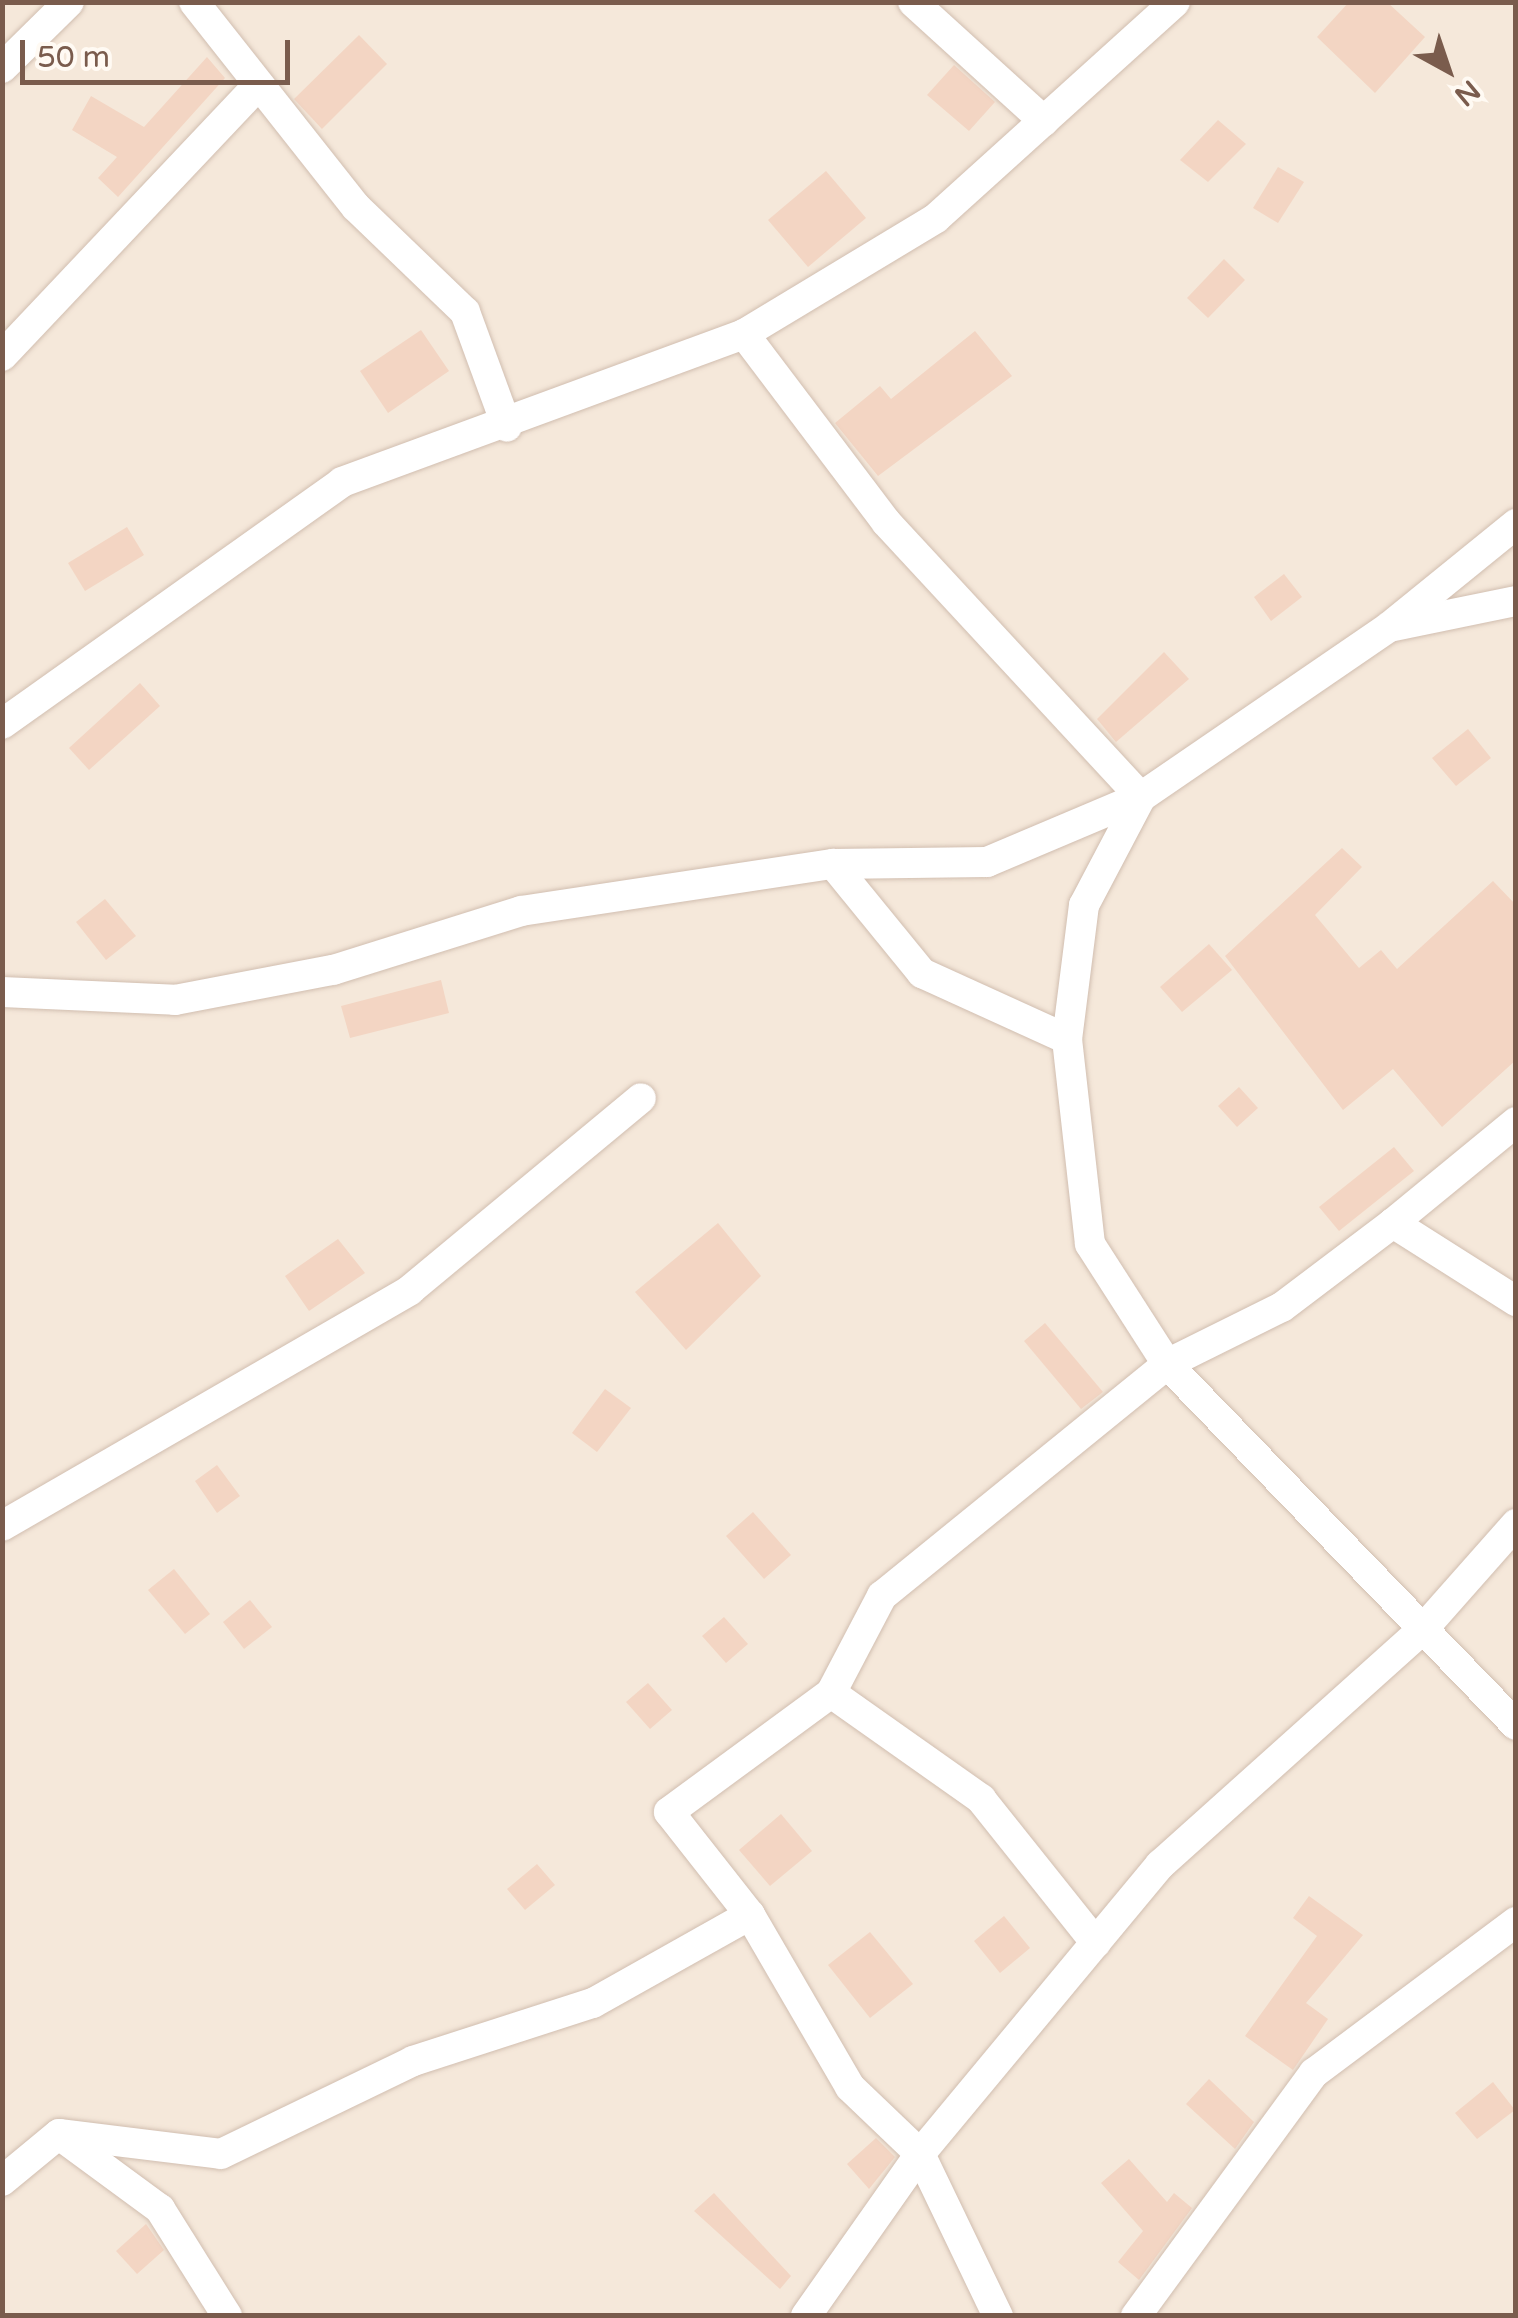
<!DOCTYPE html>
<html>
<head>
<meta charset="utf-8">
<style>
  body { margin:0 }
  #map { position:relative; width:1518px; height:2318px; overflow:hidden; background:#fdf6ec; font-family:"Varela Round",sans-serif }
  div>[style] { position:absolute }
  .residential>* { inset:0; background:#f5e8da }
  .building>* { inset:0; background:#f3d5c3 }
  .roads { filter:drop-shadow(0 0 2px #d1beb0) drop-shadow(0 0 2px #d1beb0) }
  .minor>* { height:30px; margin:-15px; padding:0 15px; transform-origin:15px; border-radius:15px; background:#fff }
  span { translate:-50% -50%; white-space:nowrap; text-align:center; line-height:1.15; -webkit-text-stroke:8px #fffaf3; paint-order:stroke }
  .frame { position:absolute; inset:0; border:5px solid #7a5c4d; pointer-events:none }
  .north { position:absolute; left:1398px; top:20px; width:100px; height:100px; -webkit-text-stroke:8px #fffaf3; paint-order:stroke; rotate:140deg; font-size:28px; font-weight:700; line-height:40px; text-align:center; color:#7a5c4d }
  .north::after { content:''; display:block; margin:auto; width:35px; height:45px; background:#7a5c4d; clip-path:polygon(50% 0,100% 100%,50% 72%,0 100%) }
  .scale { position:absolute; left:20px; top:40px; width:270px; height:45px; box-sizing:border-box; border:5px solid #7a5c4d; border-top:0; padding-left:12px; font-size:30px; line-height:35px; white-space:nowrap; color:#7a5c4d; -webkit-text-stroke:8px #fffaf3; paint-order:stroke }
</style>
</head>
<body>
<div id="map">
  <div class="residential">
    <i style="clip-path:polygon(3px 3px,1515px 3px,1515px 2315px,3px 2315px)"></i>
  </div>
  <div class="building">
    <i style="clip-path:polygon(1349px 2px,1387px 2px,1425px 37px,1375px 93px,1317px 37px)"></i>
    <i style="clip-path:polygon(359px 35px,387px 64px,322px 129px,294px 99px)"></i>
    <i style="clip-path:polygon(207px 57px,225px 78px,118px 197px,98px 178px,117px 157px,72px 130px,91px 96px,144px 127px)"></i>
    <i style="clip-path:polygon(954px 65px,995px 102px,969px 131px,927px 95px)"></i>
    <i style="clip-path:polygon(1218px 120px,1246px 144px,1208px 182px,1180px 160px)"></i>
    <i style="clip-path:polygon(1278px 167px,1304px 182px,1278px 223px,1253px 208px)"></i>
    <i style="clip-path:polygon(826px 171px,866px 218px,808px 267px,768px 220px)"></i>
    <i style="clip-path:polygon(1224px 259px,1245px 280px,1208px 318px,1187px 298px)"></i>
    <i style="clip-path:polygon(421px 330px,449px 371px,388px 413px,360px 371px)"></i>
    <i style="clip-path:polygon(975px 331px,1012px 376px,878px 476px,835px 423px,880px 386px,891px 399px)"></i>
    <i style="clip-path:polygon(127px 527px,144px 555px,85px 591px,68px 563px)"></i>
    <i style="clip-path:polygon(1284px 574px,1302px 597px,1271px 621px,1254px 597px)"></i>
    <i style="clip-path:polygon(1164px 652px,1189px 679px,1116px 742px,1097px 719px)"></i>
    <i style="clip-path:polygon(140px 683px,160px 706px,89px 770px,69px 748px)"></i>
    <i style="clip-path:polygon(1468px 729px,1491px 758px,1456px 786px,1432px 758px)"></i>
    <i style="clip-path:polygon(1342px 848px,1362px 867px,1315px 915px,1359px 968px,1381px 950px,1397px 969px,1493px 881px,1516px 905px,1516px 1060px,1442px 1127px,1393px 1069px,1343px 1110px,1225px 956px)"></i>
    <i style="clip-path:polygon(105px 899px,136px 936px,106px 960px,76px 922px)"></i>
    <i style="clip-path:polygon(1209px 944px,1232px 970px,1182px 1012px,1160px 987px)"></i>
    <i style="clip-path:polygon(441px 980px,449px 1013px,350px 1038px,341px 1006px)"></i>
    <i style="clip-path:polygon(1239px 1087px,1258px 1108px,1237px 1127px,1218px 1106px)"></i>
    <i style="clip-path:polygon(1394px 1147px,1414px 1171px,1339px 1231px,1319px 1207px)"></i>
    <i style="clip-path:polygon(718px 1223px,761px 1276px,686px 1350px,635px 1292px)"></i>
    <i style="clip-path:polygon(338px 1239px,365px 1273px,309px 1311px,285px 1276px)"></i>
    <i style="clip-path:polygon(1045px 1323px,1103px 1392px,1081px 1409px,1024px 1341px)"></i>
    <i style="clip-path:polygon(605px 1389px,631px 1408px,597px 1452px,572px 1433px)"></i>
    <i style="clip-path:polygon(217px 1465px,240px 1496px,217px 1513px,195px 1481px)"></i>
    <i style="clip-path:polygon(753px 1512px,791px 1555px,764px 1579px,726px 1536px)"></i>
    <i style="clip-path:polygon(174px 1569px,210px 1614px,185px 1634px,148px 1590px)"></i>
    <i style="clip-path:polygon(250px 1600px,272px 1627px,244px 1649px,223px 1622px)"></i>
    <i style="clip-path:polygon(724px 1617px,748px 1644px,726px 1663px,702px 1636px)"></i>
    <i style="clip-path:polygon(648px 1683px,672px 1710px,650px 1729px,626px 1702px)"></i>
    <i style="clip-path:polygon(781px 1814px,812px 1851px,770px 1886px,739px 1850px)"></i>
    <i style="clip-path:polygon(537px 1864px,555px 1885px,525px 1910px,507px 1889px)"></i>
    <i style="clip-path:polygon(1309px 1896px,1363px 1935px,1306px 2003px,1328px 2019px,1293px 2070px,1245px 2036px,1317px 1936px,1293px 1918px)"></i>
    <i style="clip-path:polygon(1004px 1916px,1030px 1948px,1000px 1973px,974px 1941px)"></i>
    <i style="clip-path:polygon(870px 1932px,913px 1984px,870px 2018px,828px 1965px)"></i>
    <i style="clip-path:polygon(1209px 2079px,1254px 2122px,1235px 2149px,1186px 2104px)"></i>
    <i style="clip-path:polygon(1493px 2082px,1515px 2110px,1477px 2139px,1455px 2113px)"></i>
    <i style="clip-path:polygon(876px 2138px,895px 2157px,869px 2189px,847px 2164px)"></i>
    <i style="clip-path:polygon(1129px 2159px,1167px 2202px,1174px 2193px,1192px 2208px,1139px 2280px,1118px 2262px,1143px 2231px,1101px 2183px)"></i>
    <i style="clip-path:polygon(714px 2193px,791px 2276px,780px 2289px,694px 2211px)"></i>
    <i style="clip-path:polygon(146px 2224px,164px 2250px,137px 2274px,116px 2251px)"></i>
  </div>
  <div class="roads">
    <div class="minor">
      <i style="left:194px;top:2px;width:261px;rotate:51.7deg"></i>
      <i style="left:356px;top:207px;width:151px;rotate:43.9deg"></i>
      <i style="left:465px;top:312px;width:122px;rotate:69.9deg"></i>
      <i style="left:913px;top:2px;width:177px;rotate:42.3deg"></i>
      <i style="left:2px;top:68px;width:94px;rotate:-44.6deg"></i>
      <i style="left:744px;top:334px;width:236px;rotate:52.9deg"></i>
      <i style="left:886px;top:522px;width:375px;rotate:47.2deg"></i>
      <i style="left:2px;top:356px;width:373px;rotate:-46.6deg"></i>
      <i style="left:1394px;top:623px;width:157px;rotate:-39.1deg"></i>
      <i style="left:2px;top:724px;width:417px;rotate:-35.4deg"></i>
      <i style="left:342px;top:482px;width:428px;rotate:-20.2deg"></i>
      <i style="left:744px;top:334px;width:224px;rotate:-31.1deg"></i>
      <i style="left:936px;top:218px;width:322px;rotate:-42.1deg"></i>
      <i style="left:1141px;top:797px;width:122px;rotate:117.8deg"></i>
      <i style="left:1084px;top:905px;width:135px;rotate:97.2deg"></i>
      <i style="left:1067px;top:1039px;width:206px;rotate:83.6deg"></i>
      <i style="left:1090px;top:1244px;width:143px;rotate:57.3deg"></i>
      <i style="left:1167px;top:1364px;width:502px;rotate:45.97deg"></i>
      <i style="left:833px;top:864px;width:141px;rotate:50.8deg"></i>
      <i style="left:922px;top:973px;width:159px;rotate:24.5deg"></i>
      <i style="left:2px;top:992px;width:173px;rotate:2.6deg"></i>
      <i style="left:175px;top:1000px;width:161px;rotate:-10.8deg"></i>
      <i style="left:333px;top:970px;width:197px;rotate:-17.4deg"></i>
      <i style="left:521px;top:911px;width:316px;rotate:-8.6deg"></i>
      <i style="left:833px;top:864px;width:154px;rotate:-0.7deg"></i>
      <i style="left:987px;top:862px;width:167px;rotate:-22.9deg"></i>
      <i style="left:1141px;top:797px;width:301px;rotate:-34.4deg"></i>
      <i style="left:1389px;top:627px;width:130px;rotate:-11.6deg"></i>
      <i style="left:1393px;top:1223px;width:159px;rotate:-39.4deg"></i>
      <i style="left:2px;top:1526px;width:471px;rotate:-30deg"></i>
      <i style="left:410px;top:1290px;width:300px;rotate:-39.7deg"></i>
      <i style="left:831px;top:1693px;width:184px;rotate:35.2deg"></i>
      <i style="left:981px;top:1799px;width:184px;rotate:51.4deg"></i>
      <i style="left:750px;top:1915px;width:199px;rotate:59.8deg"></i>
      <i style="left:850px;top:2087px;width:97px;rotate:43.7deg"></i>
      <i style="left:920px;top:2154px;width:180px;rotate:64.3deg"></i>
      <i style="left:62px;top:2137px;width:122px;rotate:36.3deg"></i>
      <i style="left:160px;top:2209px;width:126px;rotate:57.9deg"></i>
      <i style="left:2px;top:2181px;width:74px;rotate:-39.5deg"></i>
      <i style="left:59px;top:2134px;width:163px;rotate:7deg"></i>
      <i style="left:221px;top:2154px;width:213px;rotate:-25.8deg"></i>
      <i style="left:413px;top:2061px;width:189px;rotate:-17.9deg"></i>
      <i style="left:593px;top:2003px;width:180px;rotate:-29.3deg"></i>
      <i style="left:750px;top:1915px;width:131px;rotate:-128.2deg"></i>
      <i style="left:669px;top:1812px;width:201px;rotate:-36.3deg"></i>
      <i style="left:831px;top:1693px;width:110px;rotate:-62.3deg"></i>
      <i style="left:882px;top:1596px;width:367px;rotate:-39.1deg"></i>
      <i style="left:1167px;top:1364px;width:128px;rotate:-26.4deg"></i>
      <i style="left:1282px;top:1307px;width:139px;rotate:-37.1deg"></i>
      <i style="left:1393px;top:1223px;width:146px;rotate:32.4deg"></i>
      <i style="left:806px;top:2316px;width:198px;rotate:-54.9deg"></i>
      <i style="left:920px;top:2154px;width:376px;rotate:-50.3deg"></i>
      <i style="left:1160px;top:1865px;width:355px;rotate:-41.9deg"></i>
      <i style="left:1424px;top:1628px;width:139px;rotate:-48.5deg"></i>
      <i style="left:1136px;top:2316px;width:301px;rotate:-53.8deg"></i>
      <i style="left:1314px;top:2073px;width:252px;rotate:-36.8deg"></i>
    </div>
  </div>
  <div class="frame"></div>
  <div class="north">N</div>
  <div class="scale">50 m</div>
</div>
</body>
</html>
